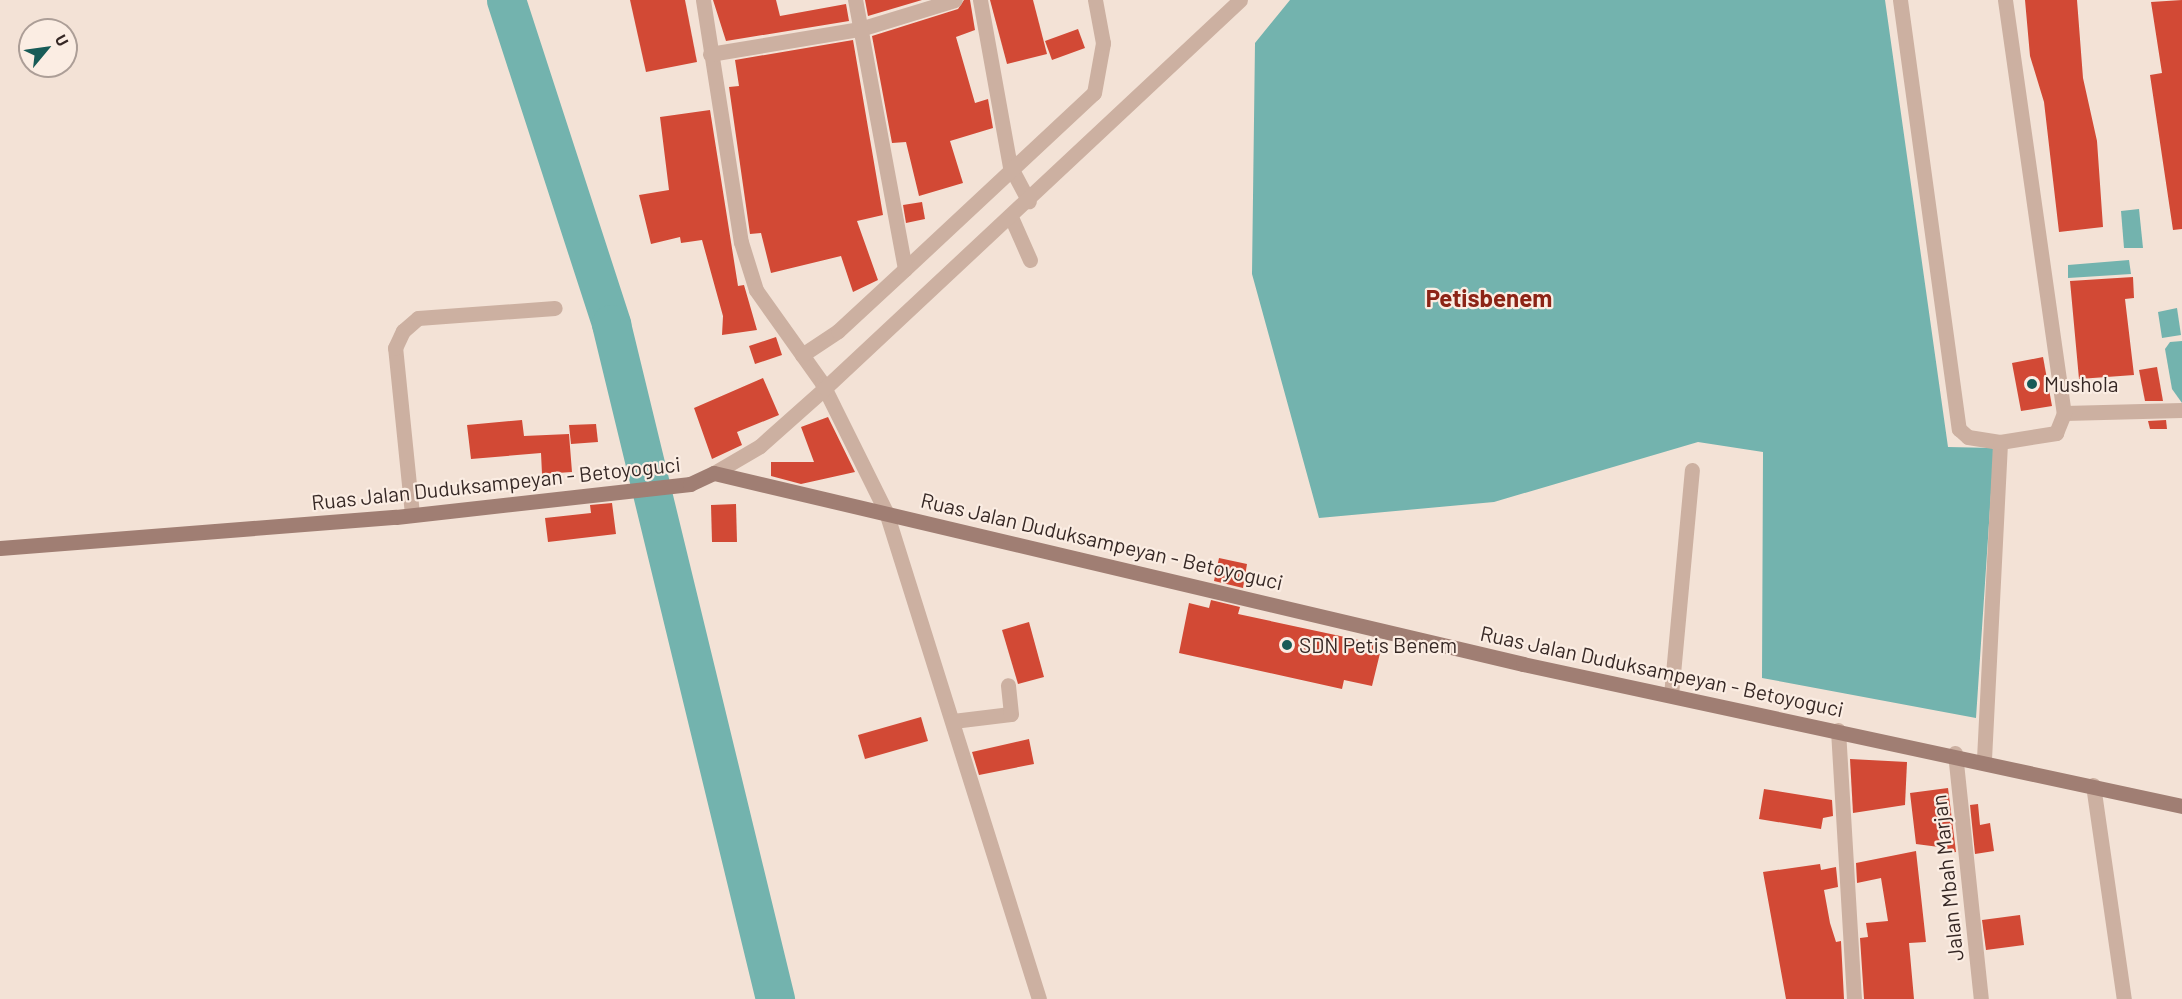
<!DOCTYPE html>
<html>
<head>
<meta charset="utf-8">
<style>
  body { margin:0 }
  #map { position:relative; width:2182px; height:999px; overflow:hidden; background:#f3e2d6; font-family:Barlow,sans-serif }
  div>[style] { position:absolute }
  .water>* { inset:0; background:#73b3ae }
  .river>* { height:39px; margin:-19.5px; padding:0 19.5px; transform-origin:19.5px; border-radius:19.5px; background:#73b3ae }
  .building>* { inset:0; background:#d24935 }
  .minor>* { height:15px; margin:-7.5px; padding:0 7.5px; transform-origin:7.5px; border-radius:7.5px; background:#ccb0a1 }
  .secondary>* { height:15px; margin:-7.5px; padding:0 7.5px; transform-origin:7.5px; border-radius:7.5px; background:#a07e73 }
  .dots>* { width:16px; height:16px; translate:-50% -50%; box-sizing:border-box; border:3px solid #fbede3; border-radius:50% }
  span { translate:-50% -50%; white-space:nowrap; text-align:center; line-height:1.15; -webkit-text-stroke:4.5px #fbede3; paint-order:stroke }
  .poi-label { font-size:21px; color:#362825 }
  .left { translate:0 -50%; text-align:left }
  .street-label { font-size:21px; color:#362825 }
  .quarter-label { font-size:24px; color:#8c2416; font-weight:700 }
  .north { position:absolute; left:18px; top:18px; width:60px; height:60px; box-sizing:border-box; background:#fbede3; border:2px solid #ac9e97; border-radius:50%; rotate:61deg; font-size:16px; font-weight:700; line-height:24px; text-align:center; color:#362825 }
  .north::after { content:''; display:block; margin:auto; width:21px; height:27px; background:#175b57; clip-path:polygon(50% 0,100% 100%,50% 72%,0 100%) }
</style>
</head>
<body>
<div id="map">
  <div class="water">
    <i style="clip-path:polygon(1290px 0,1885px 0,1948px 447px,1994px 448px,1976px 718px,1762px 678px,1763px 452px,1698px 442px,1494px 502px,1319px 518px,1252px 274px,1255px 43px)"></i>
    <i style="clip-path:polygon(2139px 209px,2143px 248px,2124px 248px,2121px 211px)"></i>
    <i style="clip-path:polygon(2129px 260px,2131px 274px,2068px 278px,2068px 265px)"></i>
    <i style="clip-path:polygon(2177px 308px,2181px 335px,2162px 338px,2158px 312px)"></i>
    <i style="clip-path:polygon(2182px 341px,2182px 403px,2172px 389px,2165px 349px,2170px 342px)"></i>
  </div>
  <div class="river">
    <i style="left:506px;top:0;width:341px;rotate:72deg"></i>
    <i style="left:611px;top:324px;width:695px;rotate:76.34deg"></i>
  </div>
  <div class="building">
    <i style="clip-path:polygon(630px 0,685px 0,697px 62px,646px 72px)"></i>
    <i style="clip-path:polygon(713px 0,776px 0,780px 16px,846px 4px,849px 21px,726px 41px)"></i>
    <i style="clip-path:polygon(865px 0,922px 0,868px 16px)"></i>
    <i style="clip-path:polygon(964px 0,970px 0,975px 30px,956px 37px,975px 103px,988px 99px,993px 128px,950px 141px,963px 183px,919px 196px,906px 142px,892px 143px,872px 36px,958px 9px)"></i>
    <i style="clip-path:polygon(990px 0,1033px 0,1047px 54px,1007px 64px)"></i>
    <i style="clip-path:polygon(2025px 0,2077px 0,2083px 78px,2097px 141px,2103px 227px,2059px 232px,2044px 102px,2030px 56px)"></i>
    <i style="clip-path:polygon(2182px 0,2182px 229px,2173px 230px,2150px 75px,2162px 73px,2151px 2px)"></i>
    <i style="clip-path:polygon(1078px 29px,1085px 48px,1052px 60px,1045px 41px)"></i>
    <i style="clip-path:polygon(853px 40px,883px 215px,857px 221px,878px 280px,853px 292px,841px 256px,771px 273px,761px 233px,750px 234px,729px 87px,739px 86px,735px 60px)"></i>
    <i style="clip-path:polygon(710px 110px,738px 286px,744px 285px,757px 330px,722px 335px,723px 316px,702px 240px,681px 243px,680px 237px,651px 244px,639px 195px,669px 190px,660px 117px)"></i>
    <i style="clip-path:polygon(922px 202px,925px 219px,906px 223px,903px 205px)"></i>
    <i style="clip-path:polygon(2133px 277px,2134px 298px,2125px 299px,2134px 375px,2079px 379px,2070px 281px)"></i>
    <i style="clip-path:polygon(776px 337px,782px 355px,755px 364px,749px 346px)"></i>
    <i style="clip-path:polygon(2043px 357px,2052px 406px,2021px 411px,2012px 363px)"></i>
    <i style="clip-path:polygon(2157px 367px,2163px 401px,2145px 401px,2139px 370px)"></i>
    <i style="clip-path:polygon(763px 378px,779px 415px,737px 432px,742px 445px,712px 459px,694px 408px)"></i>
    <i style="clip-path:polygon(828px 417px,855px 472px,801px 484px,771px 476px,771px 462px,814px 462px,801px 427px)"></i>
    <i style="clip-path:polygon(522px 420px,524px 436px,569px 434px,572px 472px,542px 474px,541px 453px,471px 459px,467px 425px)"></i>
    <i style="clip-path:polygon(2166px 420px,2167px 429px,2150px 429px,2148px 421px)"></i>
    <i style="clip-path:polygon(596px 424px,598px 442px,571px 444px,569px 425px)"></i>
    <i style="clip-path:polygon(612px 503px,616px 534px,548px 542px,545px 518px,591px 513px,590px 505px)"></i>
    <i style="clip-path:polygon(736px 504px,737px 542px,712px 542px,711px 505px)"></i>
    <i style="clip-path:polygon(1219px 558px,1247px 564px,1243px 588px,1214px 581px)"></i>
    <i style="clip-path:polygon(1211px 600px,1240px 607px,1238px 614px,1382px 645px,1372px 686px,1344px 680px,1342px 689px,1179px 653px,1189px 603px,1209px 608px)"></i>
    <i style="clip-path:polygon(1029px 622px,1044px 677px,1018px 684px,1002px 630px)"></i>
    <i style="clip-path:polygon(921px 717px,928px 741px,865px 759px,858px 735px)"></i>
    <i style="clip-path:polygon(1029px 739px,1034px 764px,979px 775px,972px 752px)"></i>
    <i style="clip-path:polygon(1850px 759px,1907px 762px,1905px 805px,1853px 813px)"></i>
    <i style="clip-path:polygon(1948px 788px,1956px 852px,1939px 854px,1939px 847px,1916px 844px,1910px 793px)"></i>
    <i style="clip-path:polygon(1764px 789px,1832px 800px,1833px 816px,1823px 818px,1821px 829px,1759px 819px)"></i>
    <i style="clip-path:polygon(1978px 804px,1980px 825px,1990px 823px,1994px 851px,1975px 854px,1970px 805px)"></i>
    <i style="clip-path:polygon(1916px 851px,1926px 942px,1909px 943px,1914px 999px,1864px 999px,1860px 938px,1868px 937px,1866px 923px,1888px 921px,1881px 878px,1857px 883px,1856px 863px)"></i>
    <i style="clip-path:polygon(1820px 864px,1821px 870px,1836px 867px,1838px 887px,1824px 890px,1830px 923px,1836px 942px,1841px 941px,1844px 999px,1786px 999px,1763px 872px)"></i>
    <i style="clip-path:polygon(2020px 915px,2024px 945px,1986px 950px,1982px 920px)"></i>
  </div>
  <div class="minor">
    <i style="left:703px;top:0;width:245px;rotate:81.1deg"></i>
    <i style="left:741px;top:242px;width:50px;rotate:72.6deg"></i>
    <i style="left:756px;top:290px;width:114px;rotate:54.6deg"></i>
    <i style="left:822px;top:383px;width:144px;rotate:63.6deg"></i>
    <i style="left:886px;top:512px;width:510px;rotate:72.56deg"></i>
    <i style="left:980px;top:0;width:169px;rotate:79.8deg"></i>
    <i style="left:1010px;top:166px;width:40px;rotate:62deg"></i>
    <i style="left:1900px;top:0;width:433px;rotate:82.2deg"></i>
    <i style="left:1959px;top:429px;width:12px;rotate:42deg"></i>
    <i style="left:1968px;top:437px;width:32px;rotate:9deg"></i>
    <i style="left:2005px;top:0;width:417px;rotate:81.9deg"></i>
    <i style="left:2064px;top:413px;width:118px;rotate:-1.5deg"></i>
    <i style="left:710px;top:54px;width:152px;rotate:-9.5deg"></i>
    <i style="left:860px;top:29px;width:99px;rotate:-17deg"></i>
    <i style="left:1011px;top:217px;width:47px;rotate:66.2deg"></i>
    <i style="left:905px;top:269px;width:258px;rotate:-43deg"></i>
    <i style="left:1094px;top:93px;width:51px;rotate:-79.8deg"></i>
    <i style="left:1103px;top:43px;width:44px;rotate:-100.5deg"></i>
    <i style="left:802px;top:355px;width:43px;rotate:-33.7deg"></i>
    <i style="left:838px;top:331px;width:91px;rotate:-42.8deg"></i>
    <i style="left:905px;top:269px;width:274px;rotate:-100.5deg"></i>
    <i style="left:714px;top:473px;width:53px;rotate:-30.4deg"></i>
    <i style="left:760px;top:446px;width:87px;rotate:-41.7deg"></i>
    <i style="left:825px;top:388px;width:568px;rotate:-43.07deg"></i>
    <i style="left:412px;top:514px;width:167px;rotate:-95.8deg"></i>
    <i style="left:395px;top:348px;width:19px;rotate:-65deg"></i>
    <i style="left:403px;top:331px;width:20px;rotate:-41deg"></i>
    <i style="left:418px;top:318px;width:137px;rotate:-4.2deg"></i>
    <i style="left:1671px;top:695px;width:226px;rotate:-84.7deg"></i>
    <i style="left:953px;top:721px;width:58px;rotate:-6.9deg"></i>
    <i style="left:1011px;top:714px;width:29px;rotate:-96deg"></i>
    <i style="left:1838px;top:730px;width:269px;rotate:86.6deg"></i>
    <i style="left:1955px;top:753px;width:247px;rotate:84deg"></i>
    <i style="left:1984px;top:759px;width:317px;rotate:-87.1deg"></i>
    <i style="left:2000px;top:442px;width:57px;rotate:-9.1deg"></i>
    <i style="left:2056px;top:433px;width:22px;rotate:-68deg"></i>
    <i style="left:2093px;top:785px;width:216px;rotate:81.8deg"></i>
  </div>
  <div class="secondary">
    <i style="left:0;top:548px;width:397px;rotate:-4.5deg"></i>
    <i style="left:396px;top:517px;width:296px;rotate:-6.4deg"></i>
    <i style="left:690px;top:484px;width:26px;rotate:-25deg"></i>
    <i style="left:714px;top:473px;width:831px;rotate:13.28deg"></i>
    <i style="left:1523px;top:664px;width:674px;rotate:12.16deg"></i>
  </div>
  <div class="dots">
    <i style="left:2032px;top:384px;background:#175b57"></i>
    <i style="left:1287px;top:645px;background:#175b57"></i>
  </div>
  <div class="poi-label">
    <span class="left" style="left:2044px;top:384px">Mushola</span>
    <span class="left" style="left:1299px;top:645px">SDN Petis Benem</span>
  </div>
  <div class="street-label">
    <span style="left:496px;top:483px;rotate:-6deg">Ruas Jalan Duduksampeyan - Betoyoguci</span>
    <span style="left:1102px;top:541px;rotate:13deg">Ruas Jalan Duduksampeyan - Betoyoguci</span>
    <span style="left:1662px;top:671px;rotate:12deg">Ruas Jalan Duduksampeyan - Betoyoguci</span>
    <span style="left:1947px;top:878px;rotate:-96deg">Jalan Mbah Marjan</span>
  </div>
  <div class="quarter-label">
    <span style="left:1489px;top:298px">Petisbenem</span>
  </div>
  <div class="north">U</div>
</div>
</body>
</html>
